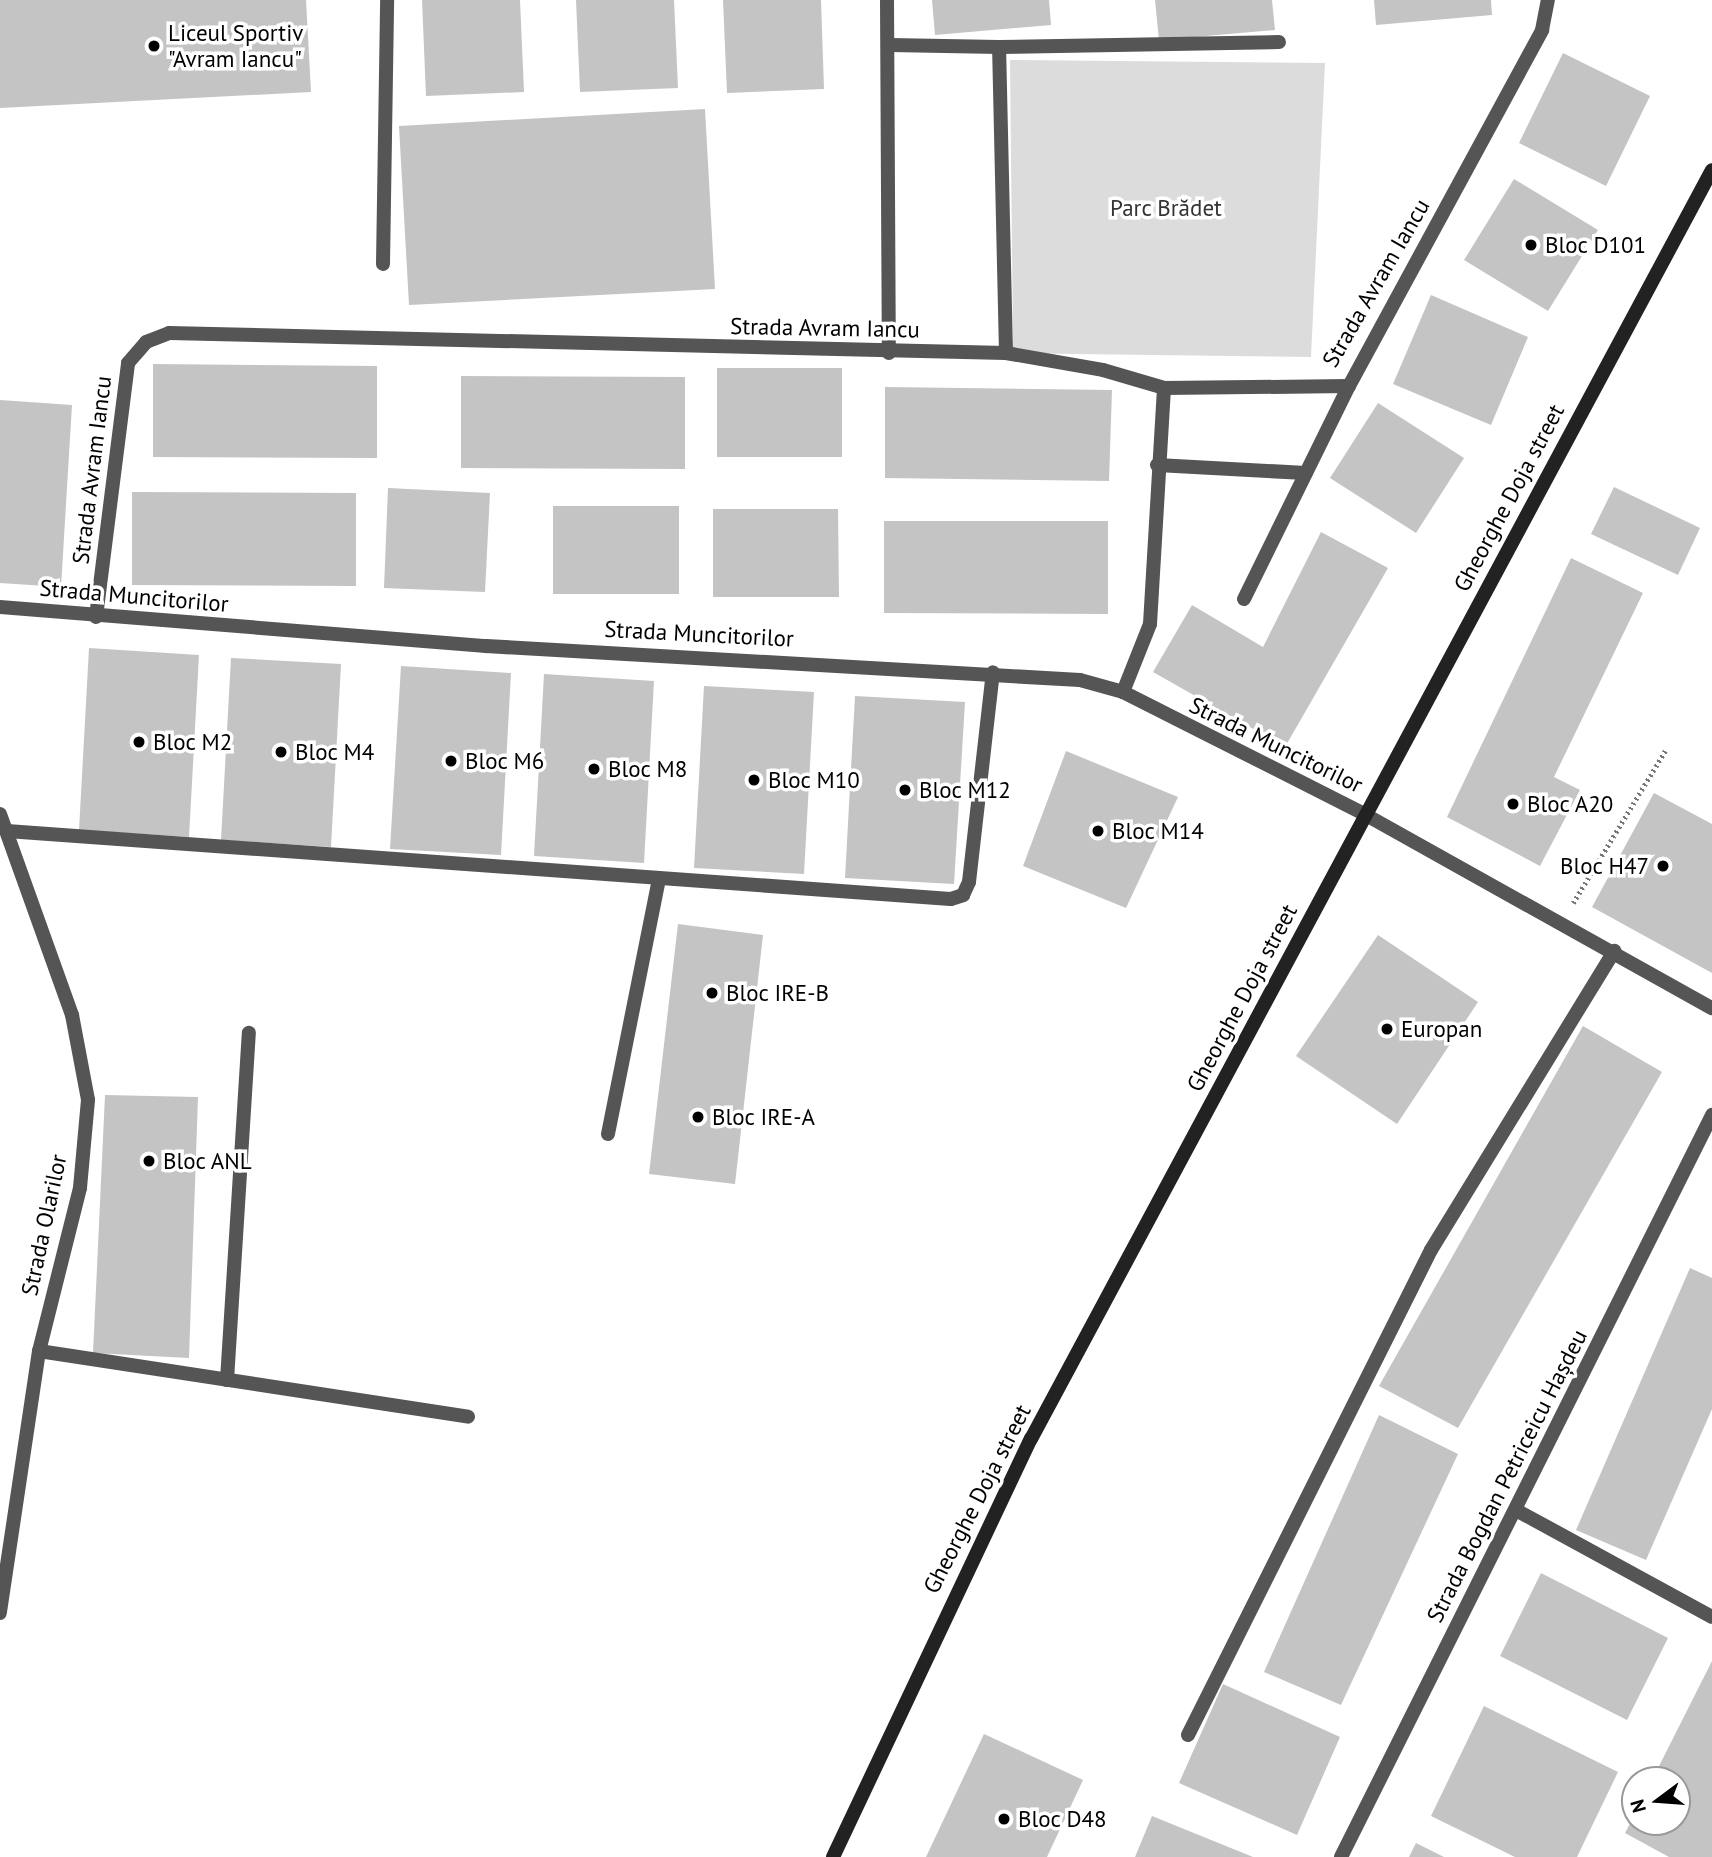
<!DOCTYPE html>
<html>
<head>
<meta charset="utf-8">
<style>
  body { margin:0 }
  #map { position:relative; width:1712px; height:1857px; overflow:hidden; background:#fff; font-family:"PT Sans",sans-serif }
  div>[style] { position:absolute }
  .green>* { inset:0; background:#dcdcdc }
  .building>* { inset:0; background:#c4c4c4 }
  .path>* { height:4.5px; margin-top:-2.25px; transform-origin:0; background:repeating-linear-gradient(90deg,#777 0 2px,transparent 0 5.5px) }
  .lane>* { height:14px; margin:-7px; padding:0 7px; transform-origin:7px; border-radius:7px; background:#555 }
  .street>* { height:14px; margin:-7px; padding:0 7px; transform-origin:7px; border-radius:7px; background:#555 }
  .secondary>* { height:14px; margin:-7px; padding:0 7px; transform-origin:7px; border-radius:7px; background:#222 }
  .dots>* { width:19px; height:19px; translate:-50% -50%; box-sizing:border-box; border:4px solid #fff; border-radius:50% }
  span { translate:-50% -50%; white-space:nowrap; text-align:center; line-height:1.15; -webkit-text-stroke:7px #fff; paint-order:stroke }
  .poi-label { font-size:23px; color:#000 }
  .left { translate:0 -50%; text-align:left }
  .right { translate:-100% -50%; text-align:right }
  .park-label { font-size:23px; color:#333 }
  .street-label { font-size:23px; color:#000 }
  .north { position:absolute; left:1621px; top:1766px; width:70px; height:70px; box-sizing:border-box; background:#fff; border:2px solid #999; border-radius:50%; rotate:254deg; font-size:19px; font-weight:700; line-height:28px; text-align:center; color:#000 }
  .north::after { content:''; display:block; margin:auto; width:24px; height:32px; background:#000; clip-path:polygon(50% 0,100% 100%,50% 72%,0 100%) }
</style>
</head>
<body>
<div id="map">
  <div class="green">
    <i style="clip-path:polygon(1010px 60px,1325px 63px,1311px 357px,1006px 353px,1013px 342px)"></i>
  </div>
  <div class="building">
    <i style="clip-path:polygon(0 0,306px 0,311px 92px,0 108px)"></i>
    <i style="clip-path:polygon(422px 0,520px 0,524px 92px,426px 96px)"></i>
    <i style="clip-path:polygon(576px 0,674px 0,678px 88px,580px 92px)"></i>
    <i style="clip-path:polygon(723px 0,821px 0,824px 89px,727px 93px)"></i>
    <i style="clip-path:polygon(932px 0,1049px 0,1051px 25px,935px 35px)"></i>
    <i style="clip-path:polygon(1155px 0,1272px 0,1275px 30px,1159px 40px)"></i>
    <i style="clip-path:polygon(1374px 0,1491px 0,1492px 15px,1376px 25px)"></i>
    <i style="clip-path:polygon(1563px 53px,1650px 96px,1606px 186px,1519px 143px)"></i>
    <i style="clip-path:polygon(705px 109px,715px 289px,409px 305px,399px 126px)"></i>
    <i style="clip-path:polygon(1514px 179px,1598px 230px,1548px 311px,1464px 260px)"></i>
    <i style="clip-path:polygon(1431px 295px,1528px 337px,1491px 425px,1393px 384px)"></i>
    <i style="clip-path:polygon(153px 364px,377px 366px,377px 458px,153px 457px)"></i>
    <i style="clip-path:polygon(717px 368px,842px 368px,842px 457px,717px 457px)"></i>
    <i style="clip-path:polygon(461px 376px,685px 377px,685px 469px,461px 468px)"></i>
    <i style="clip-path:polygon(885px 387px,1112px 390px,1109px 481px,885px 478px)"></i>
    <i style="clip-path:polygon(0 400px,72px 405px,61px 587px,0 583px)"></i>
    <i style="clip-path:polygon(1378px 403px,1464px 458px,1416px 533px,1330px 478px)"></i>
    <i style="clip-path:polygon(1614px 487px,1700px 528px,1678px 575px,1591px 534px)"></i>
    <i style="clip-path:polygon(388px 488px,490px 493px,485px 592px,384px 588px)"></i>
    <i style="clip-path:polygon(132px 492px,356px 493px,356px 586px,132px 585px)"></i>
    <i style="clip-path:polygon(553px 506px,679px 506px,679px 594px,553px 594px)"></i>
    <i style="clip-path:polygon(713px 509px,838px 509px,839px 597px,713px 597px)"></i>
    <i style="clip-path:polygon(884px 521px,1108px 521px,1108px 614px,884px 613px)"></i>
    <i style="clip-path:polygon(1321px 532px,1388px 568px,1285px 747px,1153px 672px,1192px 605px,1263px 647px)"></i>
    <i style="clip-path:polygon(1571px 558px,1643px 593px,1554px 777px,1580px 790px,1540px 866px,1447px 817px)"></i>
    <i style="clip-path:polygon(89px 648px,199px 655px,189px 837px,79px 830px)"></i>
    <i style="clip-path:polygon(231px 658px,341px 664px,331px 847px,221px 840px)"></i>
    <i style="clip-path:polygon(401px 666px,511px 673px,501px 855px,390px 849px)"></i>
    <i style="clip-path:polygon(544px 674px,654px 681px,644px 863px,534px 856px)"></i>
    <i style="clip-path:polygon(704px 686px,814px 692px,804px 874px,694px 868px)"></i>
    <i style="clip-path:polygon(855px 696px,965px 702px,954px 884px,845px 878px)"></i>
    <i style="clip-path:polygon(1066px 751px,1178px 797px,1126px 908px,1023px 866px)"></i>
    <i style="clip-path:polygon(1654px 793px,1712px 824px,1712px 973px,1592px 907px)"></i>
    <i style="clip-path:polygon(678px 924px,763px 935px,735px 1184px,649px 1174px)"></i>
    <i style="clip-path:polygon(1378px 935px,1478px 1002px,1397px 1124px,1296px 1056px)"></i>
    <i style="clip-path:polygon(1583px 1026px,1662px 1072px,1458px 1428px,1379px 1386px)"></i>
    <i style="clip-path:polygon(105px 1095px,198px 1097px,189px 1358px,93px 1353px)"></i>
    <i style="clip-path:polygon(1690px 1268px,1712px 1278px,1712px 1409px,1646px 1560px,1576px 1530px)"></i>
    <i style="clip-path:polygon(1379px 1415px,1458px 1454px,1341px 1705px,1264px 1672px)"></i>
    <i style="clip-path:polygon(1541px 1573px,1668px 1638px,1627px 1720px,1500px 1656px)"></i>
    <i style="clip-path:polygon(1712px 1661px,1712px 1857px,1669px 1857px,1625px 1833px,1635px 1814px,1635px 1822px,1677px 1822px,1677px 1780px,1652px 1780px)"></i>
    <i style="clip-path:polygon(1223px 1684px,1340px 1737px,1297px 1835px,1179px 1783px)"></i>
    <i style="clip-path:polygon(1484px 1706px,1618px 1772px,1577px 1857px,1515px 1857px,1431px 1816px)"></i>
    <i style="clip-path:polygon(984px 1734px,1083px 1780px,1047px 1857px,926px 1857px)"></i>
    <i style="clip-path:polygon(1152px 1816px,1253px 1857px,1135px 1857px)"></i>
    <i style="clip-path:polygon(1416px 1843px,1444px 1857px,1409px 1857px)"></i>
  </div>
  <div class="path">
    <i style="left:1573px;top:903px;width:178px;rotate:-58.8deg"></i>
  </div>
  <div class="lane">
    <i style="left:383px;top:264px;width:264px;rotate:-89.1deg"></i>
    <i style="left:7px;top:831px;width:946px;rotate:4.12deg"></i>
    <i style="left:951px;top:899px;width:13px;rotate:-18deg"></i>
    <i style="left:963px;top:895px;width:14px;rotate:-65deg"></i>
    <i style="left:969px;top:882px;width:211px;rotate:-83.5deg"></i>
    <i style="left:39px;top:1351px;width:434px;rotate:8.7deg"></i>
    <i style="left:227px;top:1380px;width:348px;rotate:-86.4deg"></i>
  </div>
  <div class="street">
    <i style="left:887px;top:0;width:353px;rotate:89.7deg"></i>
    <i style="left:890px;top:45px;width:109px;rotate:1.1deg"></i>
    <i style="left:1006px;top:353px;width:306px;rotate:-91.3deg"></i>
    <i style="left:999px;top:47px;width:280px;rotate:-1deg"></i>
    <i style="left:1157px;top:465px;width:149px;rotate:3.1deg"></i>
    <i style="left:1244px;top:599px;width:237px;rotate:-63.8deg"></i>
    <i style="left:0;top:607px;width:488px;rotate:4.6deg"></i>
    <i style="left:486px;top:646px;width:595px;rotate:3.28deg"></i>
    <i style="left:1080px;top:680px;width:45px;rotate:15.6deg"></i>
    <i style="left:1123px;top:692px;width:272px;rotate:26.8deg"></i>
    <i style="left:1366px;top:815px;width:396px;rotate:29.2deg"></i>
    <i style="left:96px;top:617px;width:256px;rotate:-82.8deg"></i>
    <i style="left:128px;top:363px;width:28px;rotate:-49deg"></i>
    <i style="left:146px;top:342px;width:25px;rotate:-21deg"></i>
    <i style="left:169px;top:333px;width:837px;rotate:1.37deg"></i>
    <i style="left:1006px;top:353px;width:98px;rotate:9.9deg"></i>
    <i style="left:1103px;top:370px;width:64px;rotate:16.4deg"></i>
    <i style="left:1164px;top:388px;width:185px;rotate:-0.6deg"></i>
    <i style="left:1349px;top:386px;width:405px;rotate:-61.5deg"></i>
    <i style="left:1542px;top:30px;width:31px;rotate:-79deg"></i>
    <i style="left:1123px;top:692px;width:73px;rotate:-68.3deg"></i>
    <i style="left:1150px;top:624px;width:236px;rotate:-86.6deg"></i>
    <i style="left:0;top:814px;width:214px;rotate:70.3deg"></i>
    <i style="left:72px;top:1015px;width:86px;rotate:79.3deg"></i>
    <i style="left:88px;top:1100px;width:88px;rotate:95.2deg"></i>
    <i style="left:80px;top:1188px;width:168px;rotate:104.1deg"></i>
    <i style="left:39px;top:1351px;width:265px;rotate:98.5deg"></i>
    <i style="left:608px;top:1134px;width:261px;rotate:-78.7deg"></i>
    <i style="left:1516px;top:1510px;width:223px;rotate:28.6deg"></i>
    <i style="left:1188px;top:1735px;width:542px;rotate:-63.39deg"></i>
    <i style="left:1431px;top:1250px;width:351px;rotate:-58.5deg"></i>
    <i style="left:1341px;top:1857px;width:830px;rotate:-63.43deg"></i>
  </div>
  <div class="secondary">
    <i style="left:833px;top:1857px;width:463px;rotate:-64.7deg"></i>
    <i style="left:1031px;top:1439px;width:1440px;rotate:-61.78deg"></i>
  </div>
  <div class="dots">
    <i style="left:154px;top:46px;background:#000"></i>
    <i style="left:1531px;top:245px;background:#000"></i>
    <i style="left:139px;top:742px;background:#000"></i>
    <i style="left:281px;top:752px;background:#000"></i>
    <i style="left:451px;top:761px;background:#000"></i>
    <i style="left:594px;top:769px;background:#000"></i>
    <i style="left:754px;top:780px;background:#000"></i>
    <i style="left:905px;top:790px;background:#000"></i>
    <i style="left:1513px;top:804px;background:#000"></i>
    <i style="left:1098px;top:831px;background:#000"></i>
    <i style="left:1663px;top:866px;background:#000"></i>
    <i style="left:712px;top:993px;background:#000"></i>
    <i style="left:1387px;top:1029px;background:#000"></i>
    <i style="left:698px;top:1117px;background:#000"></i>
    <i style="left:149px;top:1161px;background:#000"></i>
    <i style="left:1004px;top:1819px;background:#000"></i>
  </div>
  <div class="poi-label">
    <span class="left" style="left:168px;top:46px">Liceul Sportiv<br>"Avram Iancu"</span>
    <span class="left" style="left:1545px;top:245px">Bloc D101</span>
    <span class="left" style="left:153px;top:742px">Bloc M2</span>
    <span class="left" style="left:295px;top:752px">Bloc M4</span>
    <span class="left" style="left:465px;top:761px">Bloc M6</span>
    <span class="left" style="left:608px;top:769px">Bloc M8</span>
    <span class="left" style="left:768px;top:780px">Bloc M10</span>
    <span class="left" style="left:919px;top:790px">Bloc M12</span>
    <span class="left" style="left:1527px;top:804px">Bloc A20</span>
    <span class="left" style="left:1112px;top:831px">Bloc M14</span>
    <span class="right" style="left:1649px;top:866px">Bloc H47</span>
    <span class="left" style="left:726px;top:993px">Bloc IRE-B</span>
    <span class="left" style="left:1401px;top:1029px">Europan</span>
    <span class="left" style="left:712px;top:1117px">Bloc IRE-A</span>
    <span class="left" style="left:163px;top:1161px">Bloc ANL</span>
    <span class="left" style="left:1018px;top:1819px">Bloc D48</span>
  </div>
  <div class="park-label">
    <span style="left:1166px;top:208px">Parc Brădet</span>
  </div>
  <div class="street-label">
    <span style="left:1376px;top:283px;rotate:-60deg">Strada Avram Iancu</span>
    <span style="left:825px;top:328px;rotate:1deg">Strada Avram Iancu</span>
    <span style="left:92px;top:470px;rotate:-83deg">Strada Avram Iancu</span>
    <span style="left:1509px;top:498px;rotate:-62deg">Gheorghe Doja street</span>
    <span style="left:134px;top:596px;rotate:5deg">Strada Muncitorilor</span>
    <span style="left:699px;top:634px;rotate:3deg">Strada Muncitorilor</span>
    <span style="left:1276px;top:745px;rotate:26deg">Strada Muncitorilor</span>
    <span style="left:1242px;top:998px;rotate:-62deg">Gheorghe Doja street</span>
    <span style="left:44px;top:1225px;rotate:-78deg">Strada Olarilor</span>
    <span style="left:1507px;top:1476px;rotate:-63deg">Strada Bogdan Petriceicu Hașdeu</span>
    <span style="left:977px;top:1499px;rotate:-63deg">Gheorghe Doja street</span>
  </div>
  <div class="north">N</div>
</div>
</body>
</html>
